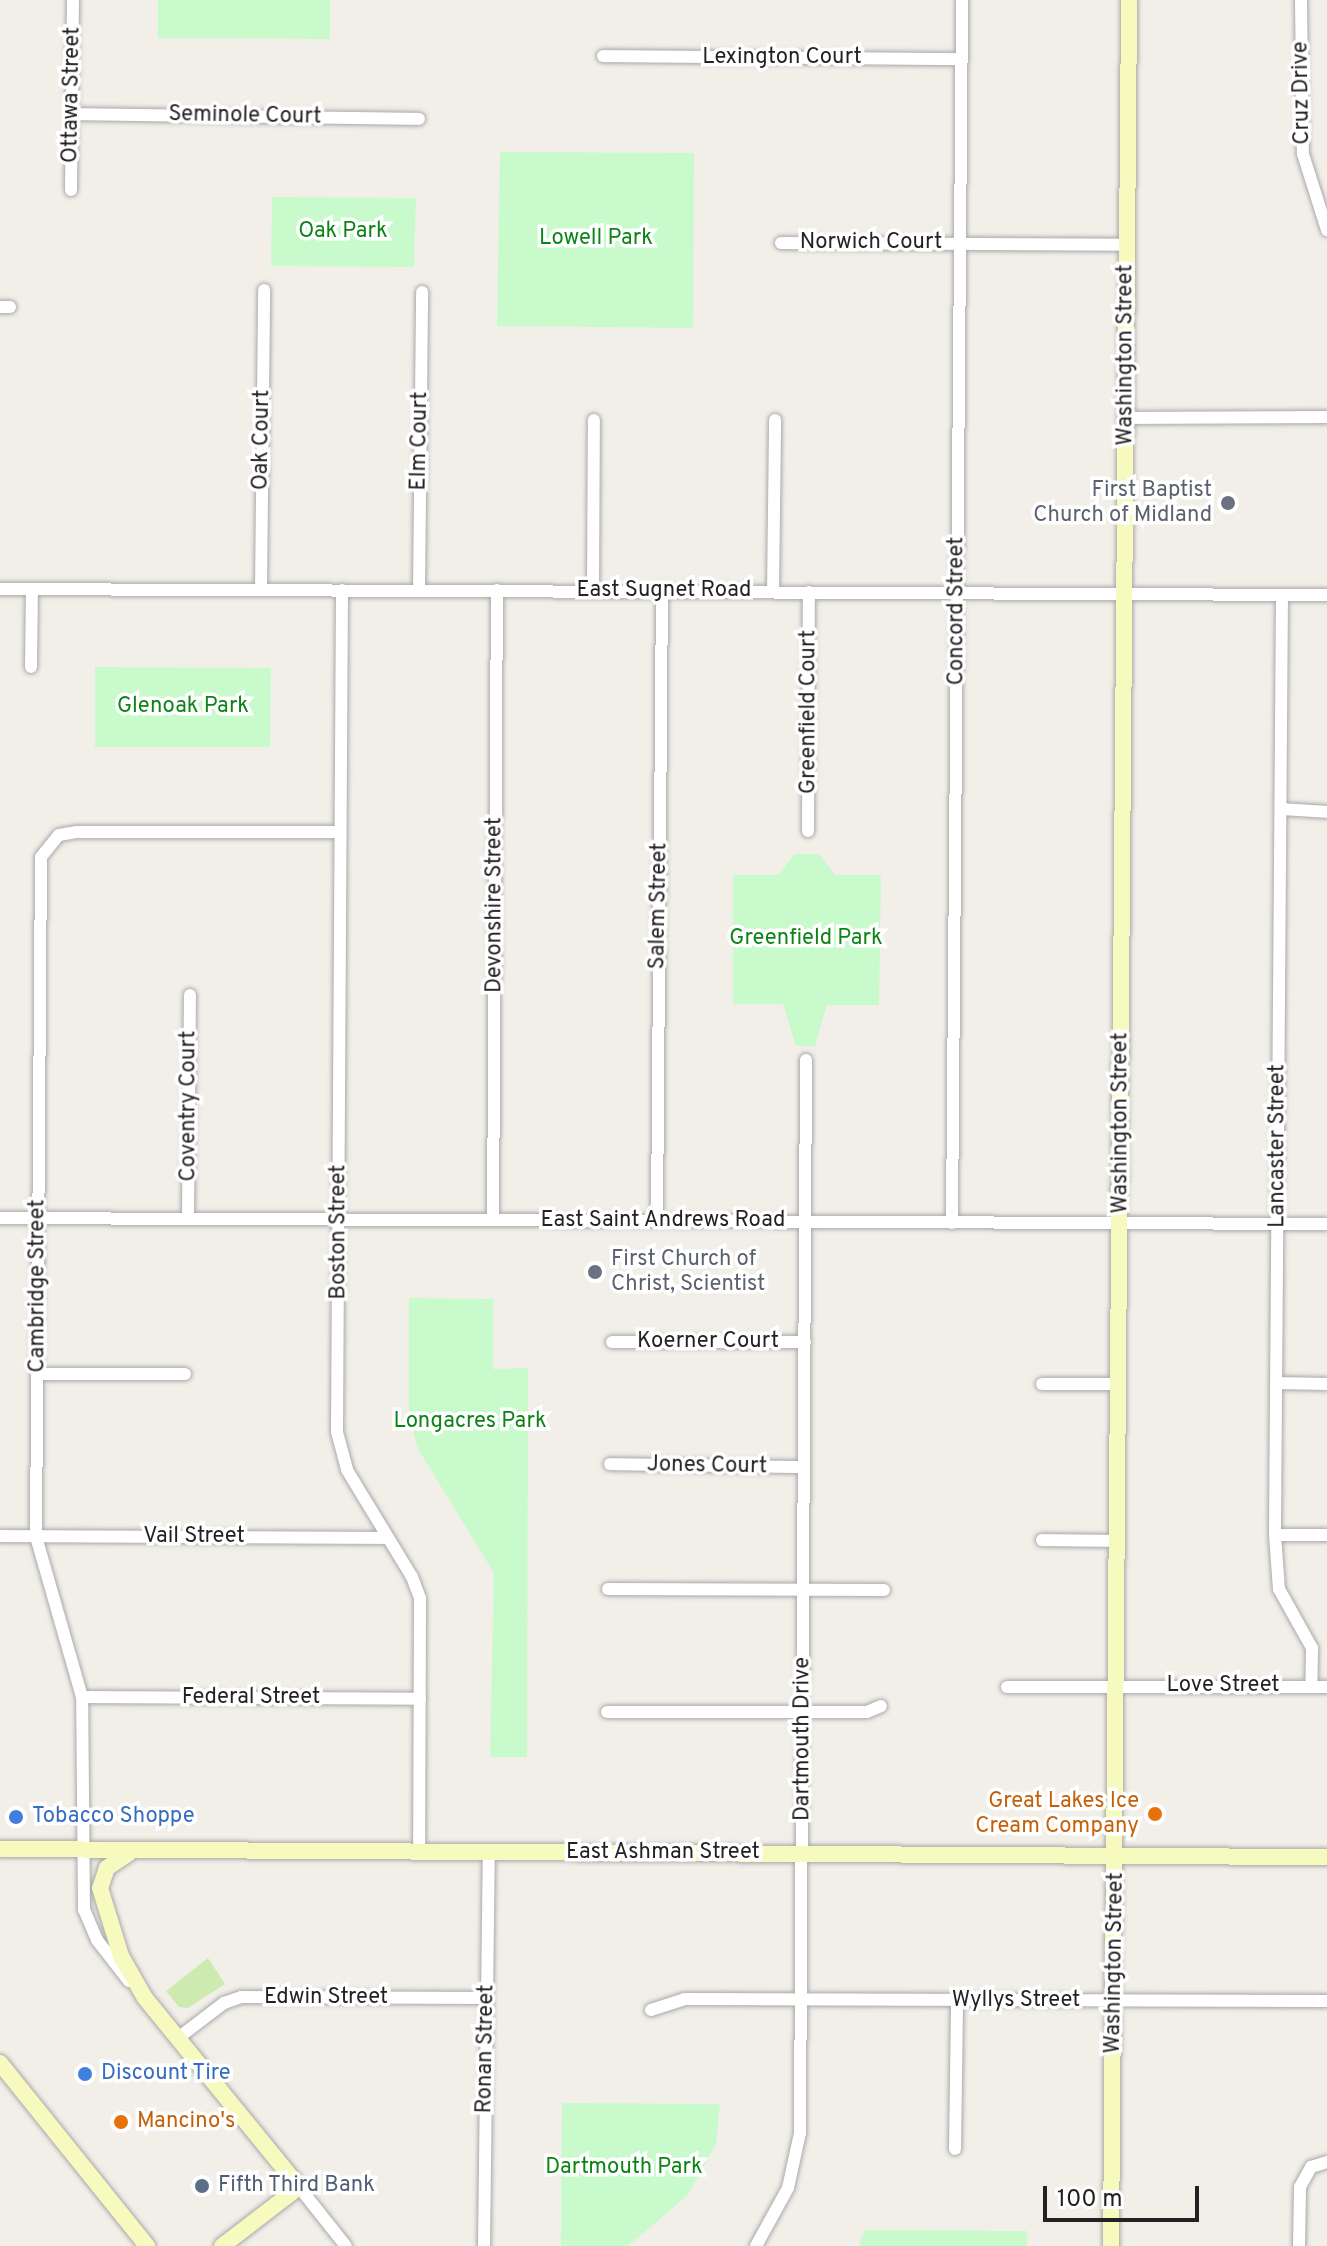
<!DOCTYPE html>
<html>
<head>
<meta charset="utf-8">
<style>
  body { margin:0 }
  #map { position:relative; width:1327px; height:2246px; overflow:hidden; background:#f2efe9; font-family:Overpass,sans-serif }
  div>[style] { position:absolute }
  .grass>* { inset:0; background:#cdebb0 }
  .park>* { inset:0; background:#c8facc }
  .roads { filter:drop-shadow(0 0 2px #a9a9a9) drop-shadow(0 0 2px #a9a9a9) }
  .street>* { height:12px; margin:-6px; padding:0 6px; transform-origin:6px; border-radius:6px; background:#fff }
  .secondary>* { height:16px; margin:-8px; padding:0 8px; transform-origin:8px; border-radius:8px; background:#f7fabf }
  .dots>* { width:22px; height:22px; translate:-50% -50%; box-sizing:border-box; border:4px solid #fff; border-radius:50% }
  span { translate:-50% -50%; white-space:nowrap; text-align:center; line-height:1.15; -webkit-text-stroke:7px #fff; paint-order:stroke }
  .street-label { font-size:22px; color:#222 }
  .park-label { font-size:22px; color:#0c8416 }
  .worship-label { font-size:22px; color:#5b616d }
  .right { translate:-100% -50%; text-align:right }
  .left { translate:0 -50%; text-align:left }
  .food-label { font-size:22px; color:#c56008 }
  .shop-label { font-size:22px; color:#366cbe }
  .service-label { font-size:22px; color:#4e5e75 }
  .scale { position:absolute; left:1043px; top:2186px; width:156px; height:36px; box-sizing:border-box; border:4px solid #222; border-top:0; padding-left:10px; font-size:24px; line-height:28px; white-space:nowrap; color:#222; -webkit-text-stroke:6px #fff; paint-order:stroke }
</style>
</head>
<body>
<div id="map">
  <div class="grass">
    <i style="clip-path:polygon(208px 1958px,225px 1984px,188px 2008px,179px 2007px,166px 1991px)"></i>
  </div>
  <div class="park">
    <i style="clip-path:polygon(158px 0,330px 0,330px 39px,158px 38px)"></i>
    <i style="clip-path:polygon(500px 152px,694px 153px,693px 328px,497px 326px)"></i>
    <i style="clip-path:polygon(272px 197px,416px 198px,414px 267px,271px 266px)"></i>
    <i style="clip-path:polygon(95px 667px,271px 668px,270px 747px,95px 747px)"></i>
    <i style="clip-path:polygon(795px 854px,819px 854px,835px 875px,881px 875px,879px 1005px,827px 1005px,815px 1046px,796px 1046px,783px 1004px,733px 1004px,733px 875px,778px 875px)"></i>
    <i style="clip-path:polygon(409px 1298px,493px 1299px,493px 1369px,528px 1368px,527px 1757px,490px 1757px,494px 1573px,418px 1449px,409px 1415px)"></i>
    <i style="clip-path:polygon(562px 2103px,720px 2104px,716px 2144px,688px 2195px,628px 2246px,561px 2246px)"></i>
    <i style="clip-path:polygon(865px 2230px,1027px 2231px,1027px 2246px,859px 2246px)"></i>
  </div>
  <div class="roads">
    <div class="street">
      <i style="left:1301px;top:0;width:154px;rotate:89.3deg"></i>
      <i style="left:1303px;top:154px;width:80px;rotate:72.5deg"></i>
      <i style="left:603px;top:56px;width:358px;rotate:0.5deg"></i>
      <i style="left:72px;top:114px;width:347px;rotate:0.8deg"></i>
      <i style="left:71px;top:190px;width:190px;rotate:-89.4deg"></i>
      <i style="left:781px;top:243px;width:346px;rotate:0.3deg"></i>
      <i style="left:0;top:307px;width:10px"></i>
      <i style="left:1125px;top:418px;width:202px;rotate:-0.3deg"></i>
      <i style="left:0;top:589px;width:1327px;rotate:0.26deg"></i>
      <i style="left:261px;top:590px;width:300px;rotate:-89.4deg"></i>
      <i style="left:342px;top:590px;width:842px;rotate:90.34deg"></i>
      <i style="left:337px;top:1432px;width:39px;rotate:75deg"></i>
      <i style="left:347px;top:1470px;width:125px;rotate:58.7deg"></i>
      <i style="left:412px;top:1577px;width:22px;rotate:69deg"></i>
      <i style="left:420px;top:1598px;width:254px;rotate:90.2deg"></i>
      <i style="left:419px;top:590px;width:298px;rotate:-89.4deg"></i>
      <i style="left:593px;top:591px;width:171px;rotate:-89.7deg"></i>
      <i style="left:773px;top:592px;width:172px;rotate:-89.3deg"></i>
      <i style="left:1282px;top:595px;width:940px;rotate:90.43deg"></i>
      <i style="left:1275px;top:1535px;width:54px;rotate:85.8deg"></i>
      <i style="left:1279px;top:1589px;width:68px;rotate:60.8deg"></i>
      <i style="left:1312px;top:1648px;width:39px;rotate:91deg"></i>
      <i style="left:31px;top:667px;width:78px;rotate:-89.3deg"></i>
      <i style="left:1281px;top:809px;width:46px;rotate:3.7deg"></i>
      <i style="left:808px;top:831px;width:239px;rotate:-89.8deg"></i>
      <i style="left:0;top:1218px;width:1327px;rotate:0.26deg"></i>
      <i style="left:188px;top:1218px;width:223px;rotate:-89.5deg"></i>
      <i style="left:493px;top:1220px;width:630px;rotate:-89.64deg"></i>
      <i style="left:657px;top:1221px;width:630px;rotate:-89.55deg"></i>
      <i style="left:952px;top:1223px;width:1223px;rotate:-89.53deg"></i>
      <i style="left:612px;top:1342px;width:193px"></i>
      <i style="left:38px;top:1374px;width:147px"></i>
      <i style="left:1276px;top:1383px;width:51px;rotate:1.1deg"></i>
      <i style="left:1042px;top:1384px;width:77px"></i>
      <i style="left:610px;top:1464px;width:194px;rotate:0.9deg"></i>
      <i style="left:1275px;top:1535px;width:52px"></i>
      <i style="left:0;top:1536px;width:388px;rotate:0.3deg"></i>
      <i style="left:1042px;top:1540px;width:77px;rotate:0.7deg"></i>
      <i style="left:608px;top:1589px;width:276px;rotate:0.2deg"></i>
      <i style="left:1007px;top:1687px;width:320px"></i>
      <i style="left:82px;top:1697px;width:338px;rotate:0.3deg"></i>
      <i style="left:607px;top:1712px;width:260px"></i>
      <i style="left:867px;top:1712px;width:15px;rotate:-23deg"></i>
      <i style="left:129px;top:1981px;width:52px;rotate:-128deg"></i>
      <i style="left:97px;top:1940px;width:33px;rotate:-113deg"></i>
      <i style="left:84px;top:1910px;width:213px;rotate:-90.5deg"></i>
      <i style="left:82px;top:1697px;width:166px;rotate:-106deg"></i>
      <i style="left:36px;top:1537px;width:680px;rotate:-89.58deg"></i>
      <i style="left:41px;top:857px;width:28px;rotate:-51deg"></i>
      <i style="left:59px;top:835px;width:17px;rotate:-10deg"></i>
      <i style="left:76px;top:832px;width:263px"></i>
      <i style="left:651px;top:2010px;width:35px;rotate:-18deg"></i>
      <i style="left:684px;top:1999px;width:643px;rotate:0.18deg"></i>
      <i style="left:178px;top:2038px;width:58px;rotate:-37.3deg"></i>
      <i style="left:224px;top:2003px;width:18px;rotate:-19deg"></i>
      <i style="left:241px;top:1997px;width:246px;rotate:0.2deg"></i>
      <i style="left:955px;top:2149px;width:148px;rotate:-89.2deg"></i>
      <i style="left:299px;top:2187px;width:75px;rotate:51.5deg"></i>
      <i style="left:484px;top:2246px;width:394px;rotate:-89.3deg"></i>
      <i style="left:756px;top:2246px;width:66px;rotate:-61.1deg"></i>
      <i style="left:788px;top:2188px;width:56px;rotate:-77.7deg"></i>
      <i style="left:800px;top:2133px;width:1073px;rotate:-89.68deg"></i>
      <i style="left:1299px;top:2246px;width:59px;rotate:-89deg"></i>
      <i style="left:1300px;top:2187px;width:23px;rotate:-61deg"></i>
      <i style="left:1311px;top:2167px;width:17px;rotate:-17deg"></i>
    </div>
    <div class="secondary">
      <i style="left:0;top:1849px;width:1327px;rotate:0.35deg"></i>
      <i style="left:129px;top:1853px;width:27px;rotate:146deg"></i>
      <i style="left:107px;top:1868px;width:21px;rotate:109deg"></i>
      <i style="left:100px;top:1888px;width:71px;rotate:72.8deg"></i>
      <i style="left:121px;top:1956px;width:48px;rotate:60.3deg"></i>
      <i style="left:145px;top:1998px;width:244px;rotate:50.8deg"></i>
      <i style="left:299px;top:2187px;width:97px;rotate:142.5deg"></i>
      <i style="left:0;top:2063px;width:235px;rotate:51.2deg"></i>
      <i style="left:1111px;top:2246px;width:2246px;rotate:-89.54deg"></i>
    </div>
  </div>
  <div class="dots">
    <i style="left:1228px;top:503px;background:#6b7280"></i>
    <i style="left:595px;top:1272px;background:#6b7280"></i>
    <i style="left:1155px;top:1814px;background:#e8710a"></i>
    <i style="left:16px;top:1817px;background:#3f7fe0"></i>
    <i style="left:85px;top:2074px;background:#3f7fe0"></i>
    <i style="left:121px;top:2122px;background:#e8710a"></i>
    <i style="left:202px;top:2186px;background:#5c6f8a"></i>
  </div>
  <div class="street-label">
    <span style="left:782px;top:58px">Lexington Court</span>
    <span style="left:1302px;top:93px;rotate:-91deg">Cruz Drive</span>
    <span style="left:72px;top:95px;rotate:-89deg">Ottawa Street</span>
    <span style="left:245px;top:116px;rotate:1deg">Seminole Court</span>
    <span style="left:871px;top:243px">Norwich Court</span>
    <span style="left:1126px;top:355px;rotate:-90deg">Washington Street</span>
    <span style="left:262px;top:440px;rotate:-89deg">Oak Court</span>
    <span style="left:420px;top:441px;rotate:-89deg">Elm Court</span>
    <span style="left:664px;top:591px">East Sugnet Road</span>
    <span style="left:957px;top:611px;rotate:-90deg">Concord Street</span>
    <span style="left:809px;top:712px;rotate:-90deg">Greenfield Court</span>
    <span style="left:495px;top:905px;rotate:-90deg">Devonshire Street</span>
    <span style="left:659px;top:906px;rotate:-89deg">Salem Street</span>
    <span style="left:189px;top:1106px;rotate:-90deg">Coventry Court</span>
    <span style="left:1121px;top:1123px;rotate:-90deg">Washington Street</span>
    <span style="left:1278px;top:1146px;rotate:-90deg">Lancaster Street</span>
    <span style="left:663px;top:1221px">East Saint Andrews Road</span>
    <span style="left:339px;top:1232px;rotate:-90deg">Boston Street</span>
    <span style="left:38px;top:1286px;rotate:-90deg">Cambridge Street</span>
    <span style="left:708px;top:1342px">Koerner Court</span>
    <span style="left:707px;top:1466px;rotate:1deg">Jones Court</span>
    <span style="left:194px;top:1537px">Vail Street</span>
    <span style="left:1223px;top:1686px">Love Street</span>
    <span style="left:251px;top:1698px">Federal Street</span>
    <span style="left:803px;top:1739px;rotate:-90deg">Dartmouth Drive</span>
    <span style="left:663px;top:1853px">East Ashman Street</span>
    <span style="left:1115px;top:1963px;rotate:-89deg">Washington Street</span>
    <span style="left:326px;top:1998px">Edwin Street</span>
    <span style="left:1016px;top:2001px">Wyllys Street</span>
    <span style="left:486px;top:2049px;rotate:-89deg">Ronan Street</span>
  </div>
  <div class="park-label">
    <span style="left:343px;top:232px">Oak Park</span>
    <span style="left:596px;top:239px">Lowell Park</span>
    <span style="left:183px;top:707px">Glenoak Park</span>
    <span style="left:806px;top:939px">Greenfield Park</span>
    <span style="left:470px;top:1422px">Longacres Park</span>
    <span style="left:624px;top:2168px">Dartmouth Park</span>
  </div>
  <div class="worship-label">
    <span class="right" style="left:1212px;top:503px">First Baptist<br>Church of Midland</span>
    <span class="left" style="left:611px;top:1272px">First Church of<br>Christ, Scientist</span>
  </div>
  <div class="food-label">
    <span class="right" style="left:1139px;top:1814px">Great Lakes Ice<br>Cream Company</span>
    <span class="left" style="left:137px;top:2122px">Mancino's</span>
  </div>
  <div class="shop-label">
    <span class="left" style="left:32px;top:1817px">Tobacco Shoppe</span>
    <span class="left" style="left:101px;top:2074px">Discount Tire</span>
  </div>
  <div class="service-label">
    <span class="left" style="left:218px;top:2186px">Fifth Third Bank</span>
  </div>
  <div class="scale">100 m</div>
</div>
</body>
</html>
